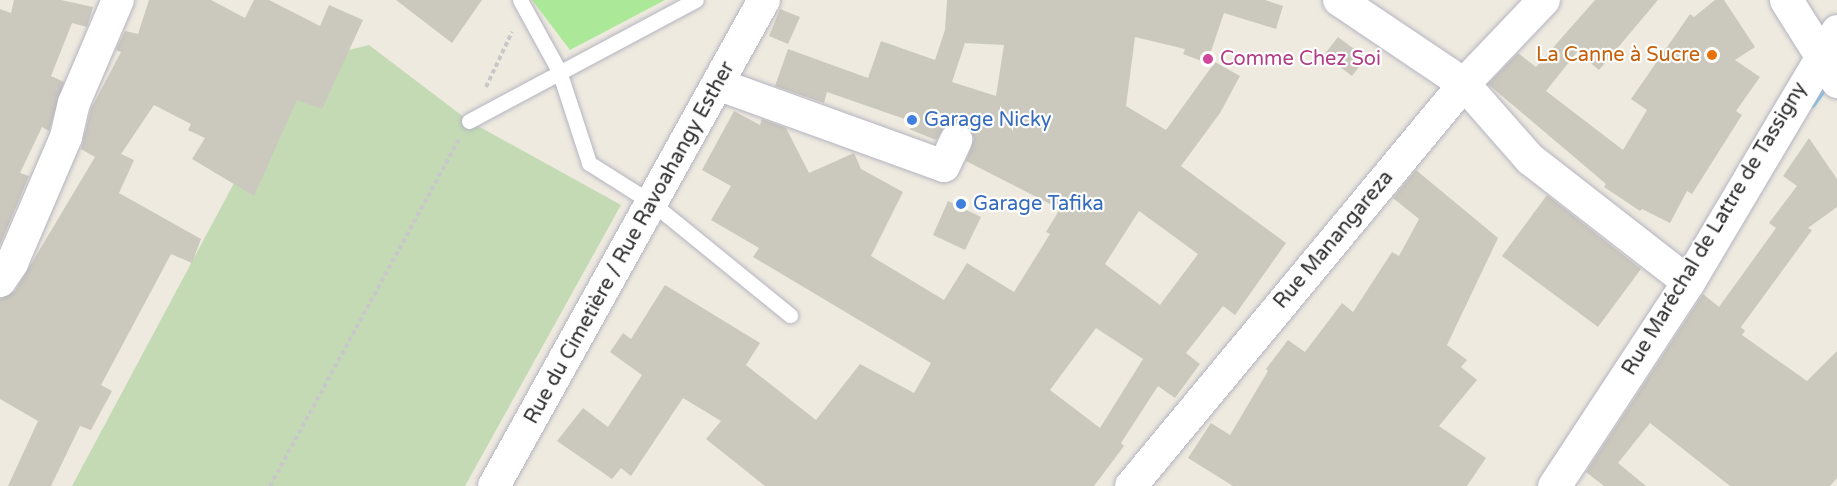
<!DOCTYPE html>
<html>
<head>
<meta charset="utf-8">
<style>
  body { margin:0 }
  #map { position:relative; width:1837px; height:486px; overflow:hidden; background:#efeadf; font-family:"Varela Round",sans-serif }
  div>[style] { position:absolute }
  .green>* { inset:0; background:#abe999 }
  .cemetery>* { inset:0; background:#c3dab5 }
  .stream>* { height:8px; margin:-4px; padding:0 4px; transform-origin:4px; border-radius:4px; background:#6cc3f7 }
  .building>* { inset:0; background:#cbc8bd }
  .path>* { height:4px; margin-top:-2px; transform-origin:0; background:repeating-linear-gradient(90deg,#c8c8c8 0 4.5px,transparent 0 7.5px) }
  .roads { filter:drop-shadow(0 0 2px #b3b4c1) drop-shadow(0 0 2px #b3b4c1) }
  .service>* { height:15px; margin:-7.5px; padding:0 7.5px; transform-origin:7.5px; border-radius:7.5px; background:#fff }
  .minor>* { height:32px; margin:-16px; padding:0 16px; transform-origin:16px; border-radius:16px; background:#fff }
  .tertiary>* { height:33px; margin:-16.5px; padding:0 16.5px; transform-origin:16.5px; border-radius:16.5px; background:#fff }
  .secondary>* { height:33px; margin:-16.5px; padding:0 16.5px; transform-origin:16.5px; border-radius:16.5px; background:#fff }
  .dots>* { width:16px; height:16px; translate:-50% -50%; box-sizing:border-box; border:3px solid #fff; border-radius:50% }
  span { translate:-50% -50%; white-space:nowrap; text-align:center; line-height:1.15; -webkit-text-stroke:4.5px #fff; paint-order:stroke }
  .food-label { font-size:20px; color:#c56008 }
  .right { translate:-100% -50%; text-align:right }
  .hotel-label { font-size:20px; color:#b23c85 }
  .left { translate:0 -50%; text-align:left }
  .shop-label { font-size:20px; color:#366cbe }
  .street-label { font-size:20px; color:#2d2d2d }
</style>
</head>
<body>
<div id="map">
  <div class="green">
    <i style="clip-path:polygon(532px 0,665px 0,570px 50px)"></i>
  </div>
  <div class="cemetery">
    <i style="clip-path:polygon(369px 45px,469px 121px,621px 205px,465px 486px,72px 486px,280px 97px,349px 50px)"></i>
  </div>
  <div class="stream">
    <i style="left:1812px;top:104px;width:17px;rotate:-54deg"></i>
  </div>
  <div class="building">
    <i style="clip-path:polygon(14px 0,61px 0,93px 7px,87px 27px,72px 23px,51px 76px,64px 82px,49px 131px,42px 127px,20px 173px,29px 176px,0 245px,0 9px,11px 13px)"></i>
    <i style="clip-path:polygon(149px 0,211px 0,245px 18px,254px 0,269px 0,320px 26px,329px 5px,363px 20px,322px 109px,297px 100px,254px 196px,192px 159px,205px 138px,188px 130px,191px 124px,154px 105px,121px 154px,134px 160px,119px 193px,201px 239px,192px 263px,171px 254px,101px 385px,112px 391px,91px 430px,80px 426px,51px 486px,8px 486px,38px 421px,0 399px,0 299px,15px 291px,95px 157px,81px 149px,91px 109px,121px 52px,116px 50px,125px 31px,138px 34px)"></i>
    <i style="clip-path:polygon(396px 0,482px 0,452px 43px)"></i>
    <i style="clip-path:polygon(evenodd,947px 0,1265px 0,1283px 6px,1276px 29px,1224px 13px,1207px 63px,1183px 54px,1185px 49px,1135px 37px,1126px 106px,1166px 130px,1215px 62px,1240px 76px,1220px 113px,1181px 166px,1286px 243px,1235px 315px,1223px 306px,1186px 353px,1200px 364px,1175px 398px,1158px 386px,1121px 443px,1124px 446px,1094px 486px,765px 486px,706px 439px,721px 421px,683px 398px,631px 476px,621px 468px,612px 479px,557px 441px,583px 408px,608px 427px,642px 375px,610px 352px,623px 333px,631px 339px,665px 285px,760px 343px,746px 365px,816px 420px,860px 364px,914px 393px,931px 363px,753px 257px,759px 248px,711px 220px,731px 186px,702px 170px,734px 111px,760px 125px,762px 119px,786px 128px,809px 173px,854px 153px,861px 169px,903px 192px,871px 256px,944px 300px,967px 263px,1014px 292px,1050px 234px,1046px 232px,1060px 209px,966px 161px,974px 139px,970px 129px,954px 122px,945px 126px,936px 140px,909px 129px,919px 124px,827px 92px,824px 103px,775px 86px,788px 49px,868px 78px,881px 41px,935px 60px,945px 30px,947px 0,965px 43px,1004px 45px,996px 96px,952px 82px,965px 43px,947px 0,1139px 211px,1198px 254px,1160px 305px,1105px 264px,1139px 211px,947px 0,1096px 328px,1143px 359px,1100px 428px,1050px 390px,1096px 328px)"></i>
    <i style="clip-path:polygon(1595px 0,1658px 0,1599px 70px,1577px 52px,1546px 91px,1623px 150px,1647px 110px,1631px 99px,1690px 14px,1694px 17px,1715px 0,1724px 0,1755px 47px,1735px 60px,1760px 77px,1736px 111px,1742px 115px,1692px 194px,1687px 191px,1670px 223px,1642px 209px,1640px 211px,1604px 187px,1606px 184px,1488px 84px,1518px 53px,1536px 67px)"></i>
    <i style="clip-path:polygon(780px 9px,800px 17px,788px 44px,769px 36px)"></i>
    <i style="clip-path:polygon(1338px 37px,1366px 58px,1352px 76px,1324px 55px)"></i>
    <i style="clip-path:polygon(1809px 138px,1837px 179px,1837px 207px,1808px 228px,1812px 230px,1741px 327px,1745px 331px,1742px 335px,1807px 381px,1837px 351px,1837px 478px,1830px 486px,1730px 486px,1650px 423px,1618px 463px,1646px 486px,1604px 486px,1586px 472px,1703px 294px,1719px 307px,1776px 228px,1769px 223px,1797px 186px,1783px 176px)"></i>
    <i style="clip-path:polygon(1416px 170px,1498px 238px,1447px 345px,1467px 360px,1461px 367px,1477px 380px,1439px 426px,1486px 458px,1467px 486px,1233px 486px,1188px 458px,1211px 423px,1230px 435px,1268px 371px,1266px 369px,1288px 340px,1305px 352px,1342px 303px,1353px 312px,1392px 252px,1399px 256px,1419px 219px,1393px 198px)"></i>
    <i style="clip-path:polygon(1547px 195px,1641px 269px,1598px 327px,1502px 256px)"></i>
    <i style="clip-path:polygon(948px 201px,981px 217px,965px 250px,933px 235px)"></i>
  </div>
  <div class="path">
    <i style="left:486px;top:87px;width:61px;rotate:-64.7deg"></i>
    <i style="left:270px;top:486px;width:395px;rotate:-61.4deg"></i>
  </div>
  <div class="roads">
    <div class="service">
      <i style="left:520px;top:0;width:81px;rotate:61.2deg"></i>
      <i style="left:559px;top:71px;width:97px;rotate:71.9deg"></i>
      <i style="left:589px;top:163px;width:75px;rotate:32.4deg"></i>
      <i style="left:652px;top:203px;width:178px;rotate:39.1deg"></i>
      <i style="left:469px;top:121px;width:257px;rotate:-28.1deg"></i>
    </div>
    <div class="minor">
      <i style="left:1339px;top:0;width:151px;rotate:33.9deg"></i>
      <i style="left:1464px;top:84px;width:100px;rotate:48.7deg"></i>
      <i style="left:1530px;top:159px;width:200px;rotate:37.9deg"></i>
      <i style="left:720px;top:85px;width:238px;rotate:19.9deg"></i>
      <i style="left:944px;top:166px;width:29px;rotate:-65deg"></i>
      <i style="left:0;top:281px;width:22px;rotate:-56deg"></i>
      <i style="left:12px;top:263px;width:137px;rotate:-66.8deg"></i>
      <i style="left:66px;top:137px;width:35px;rotate:-77deg"></i>
      <i style="left:74px;top:103px;width:112px;rotate:-66.9deg"></i>
      <i style="left:494px;top:486px;width:556px;rotate:-60.95deg"></i>
      <i style="left:1131px;top:486px;width:522px;rotate:-50.36deg"></i>
      <i style="left:1464px;top:84px;width:116px;rotate:-46.4deg"></i>
    </div>
    <div class="tertiary">
      <i style="left:1554px;top:486px;width:244px;rotate:-56.7deg"></i>
      <i style="left:1688px;top:282px;width:292px;rotate:-59.3deg"></i>
    </div>
    <div class="secondary">
      <i style="left:1786px;top:0;width:96px;rotate:57.8deg"></i>
    </div>
  </div>
  <div class="dots">
    <i style="left:1712px;top:55px;background:#e8710a"></i>
    <i style="left:1208px;top:59px;background:#d1479c"></i>
    <i style="left:912px;top:120px;background:#3f7fe0"></i>
    <i style="left:961px;top:204px;background:#3f7fe0"></i>
  </div>
  <div class="food-label">
    <span class="right" style="left:1700px;top:55px">La Canne à Sucre</span>
  </div>
  <div class="hotel-label">
    <span class="left" style="left:1220px;top:59px">Comme Chez Soi</span>
  </div>
  <div class="shop-label">
    <span class="left" style="left:924px;top:120px">Garage Nicky</span>
    <span class="left" style="left:973px;top:204px">Garage Tafika</span>
  </div>
  <div class="street-label">
    <span style="left:1715px;top:229px;rotate:-59deg">Rue Maréchal de Lattre de Tassigny</span>
    <span style="left:1334px;top:240px;rotate:-50deg">Rue Manangareza</span>
    <span style="left:630px;top:243px;rotate:-61deg">Rue du Cimetière / Rue Ravoahangy Esther</span>
  </div>
</div>
</body>
</html>
